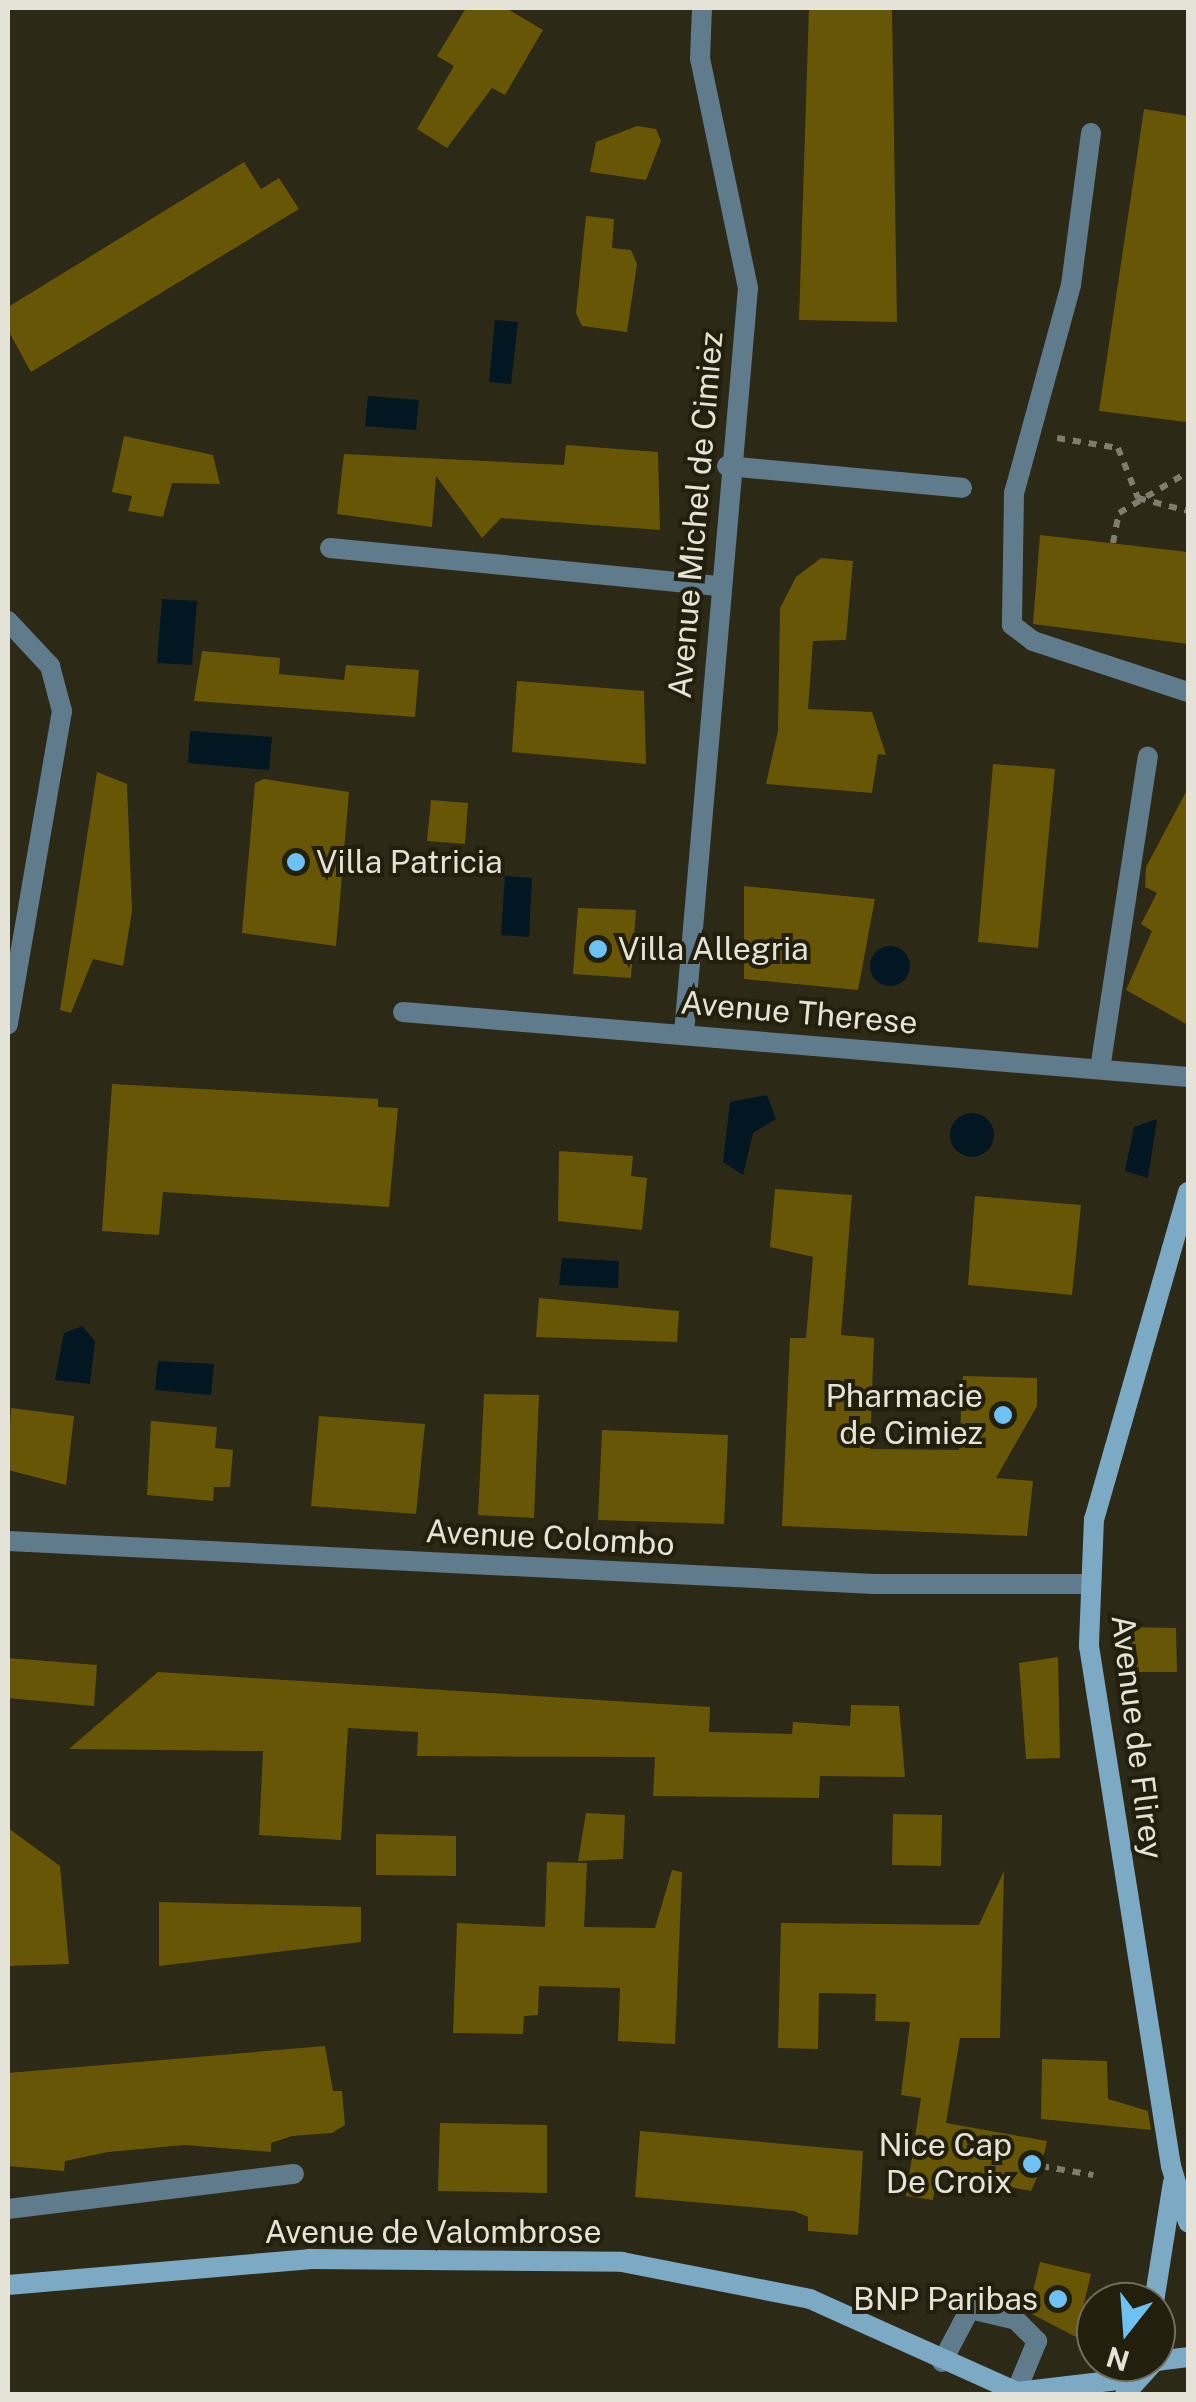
<!DOCTYPE html>
<html>
<head>
<meta charset="utf-8">
<style>
  body { margin:0 }
  #map { position:relative; width:1196px; height:2402px; overflow:hidden; background:#2d2917; font-family:"Public Sans",sans-serif }
  div>[style] { position:absolute }
  .water>* { inset:0; background:#031723 }
  .round { border-radius:50% }
  .building>* { inset:0; background:#665605 }
  .path>* { height:6px; margin-top:-3px; transform-origin:0; background:repeating-linear-gradient(90deg,#807d6e 0 8px,transparent 0 16px) }
  .service>* { height:20px; margin:-10px; padding:0 10px; transform-origin:10px; border-radius:10px; background:#5f7b8c }
  .minor>* { height:20px; margin:-10px; padding:0 10px; transform-origin:10px; border-radius:10px; background:#5f7b8c }
  .secondary>* { height:20px; margin:-10px; padding:0 10px; transform-origin:10px; border-radius:10px; background:#7ca9c4 }
  .dots>* { width:28px; height:28px; translate:-50% -50%; box-sizing:border-box; border:5px solid #231f0d; border-radius:50% }
  span { translate:-50% -50%; white-space:nowrap; text-align:center; line-height:1.15; -webkit-text-stroke:8px #231f0d; paint-order:stroke }
  .street-label { font-size:32px; color:#e5e2d7 }
  .poi-label { font-size:32px; color:#e5e2d7 }
  .left { translate:0 -50%; text-align:left }
  .right { translate:-100% -50%; text-align:right }
  .frame { position:absolute; inset:0; border:10px solid #e5e2d7; pointer-events:none }
  .north { position:absolute; left:1076px; top:2282px; width:100px; height:100px; box-sizing:border-box; background:#231f0d; border:2px solid #716d5e; border-radius:50%; rotate:197deg; font-size:28px; font-weight:700; line-height:40px; text-align:center; color:#e5e2d7 }
  .north::after { content:''; display:block; margin:auto; width:35px; height:45px; background:#6dc2f3; clip-path:polygon(50% 0,100% 100%,50% 72%,0 100%) }
</style>
</head>
<body>
<div id="map">
  <div class="water">
    <i style="clip-path:polygon(495px 320px,518px 322px,511px 384px,489px 382px)"></i>
    <i style="clip-path:polygon(368px 396px,419px 400px,416px 430px,365px 426px)"></i>
    <i style="clip-path:polygon(162px 599px,197px 601px,192px 665px,157px 663px)"></i>
    <i style="clip-path:polygon(190px 731px,272px 737px,269px 770px,188px 763px)"></i>
    <i style="clip-path:polygon(505px 876px,532px 878px,529px 937px,501px 935px)"></i>
    <i class="round" style="left:870px;top:946px;width:40px;height:40px"></i>
    <i style="clip-path:polygon(767px 1095px,776px 1119px,753px 1133px,743px 1175px,723px 1162px,730px 1102px)"></i>
    <i class="round" style="left:950px;top:1113px;width:44px;height:44px"></i>
    <i style="clip-path:polygon(1157px 1119px,1148px 1178px,1125px 1171px,1134px 1127px)"></i>
    <i style="clip-path:polygon(562px 1258px,619px 1261px,618px 1288px,559px 1285px)"></i>
    <i style="clip-path:polygon(82px 1326px,95px 1341px,90px 1384px,55px 1380px,64px 1333px)"></i>
    <i style="clip-path:polygon(158px 1361px,214px 1364px,211px 1395px,155px 1390px)"></i>
  </div>
  <div class="building">
    <i style="clip-path:polygon(466px 8px,506px 8px,543px 30px,505px 95px,492px 88px,447px 148px,417px 129px,454px 66px,437px 56px)"></i>
    <i style="clip-path:polygon(809px 8px,892px 8px,897px 322px,799px 320px)"></i>
    <i style="clip-path:polygon(1144px 109px,1188px 116px,1186px 422px,1099px 411px)"></i>
    <i style="clip-path:polygon(637px 126px,656px 129px,661px 141px,646px 180px,590px 172px,596px 142px)"></i>
    <i style="clip-path:polygon(244px 162px,261px 189px,279px 178px,299px 209px,31px 372px,8px 330px,8px 307px)"></i>
    <i style="clip-path:polygon(586px 216px,614px 219px,612px 248px,631px 250px,637px 264px,627px 332px,582px 326px,576px 313px)"></i>
    <i style="clip-path:polygon(124px 436px,213px 455px,220px 484px,172px 483px,163px 517px,128px 511px,132px 496px,112px 492px)"></i>
    <i style="clip-path:polygon(566px 445px,658px 452px,660px 530px,501px 518px,482px 538px,436px 476px,432px 527px,337px 514px,344px 454px,564px 465px)"></i>
    <i style="clip-path:polygon(1040px 535px,1188px 552px,1188px 644px,1033px 624px)"></i>
    <i style="clip-path:polygon(821px 558px,853px 561px,846px 640px,813px 641px,808px 709px,872px 712px,886px 755px,878px 754px,872px 793px,766px 784px,778px 731px,780px 608px,796px 577px)"></i>
    <i style="clip-path:polygon(202px 651px,280px 658px,279px 674px,344px 680px,346px 665px,419px 670px,415px 717px,194px 701px)"></i>
    <i style="clip-path:polygon(517px 681px,644px 691px,646px 764px,512px 752px)"></i>
    <i style="clip-path:polygon(993px 764px,1055px 769px,1038px 948px,978px 942px)"></i>
    <i style="clip-path:polygon(97px 772px,127px 784px,132px 911px,123px 966px,93px 959px,71px 1013px,60px 1010px)"></i>
    <i style="clip-path:polygon(264px 779px,349px 792px,336px 946px,242px 933px,255px 783px)"></i>
    <i style="clip-path:polygon(1188px 788px,1188px 1025px,1126px 990px,1152px 931px,1141px 924px,1157px 893px,1145px 887px,1146px 867px)"></i>
    <i style="clip-path:polygon(431px 800px,468px 803px,465px 844px,427px 841px)"></i>
    <i style="clip-path:polygon(744px 886px,875px 899px,858px 990px,744px 979px)"></i>
    <i style="clip-path:polygon(578px 908px,636px 910px,631px 978px,573px 974px)"></i>
    <i style="clip-path:polygon(112px 1084px,378px 1099px,378px 1107px,398px 1108px,389px 1207px,163px 1192px,159px 1235px,102px 1231px)"></i>
    <i style="clip-path:polygon(559px 1151px,633px 1156px,631px 1176px,647px 1178px,642px 1230px,558px 1221px)"></i>
    <i style="clip-path:polygon(775px 1189px,852px 1195px,841px 1335px,874px 1338px,870px 1449px,959px 1450px,963px 1376px,1037px 1378px,1037px 1406px,996px 1478px,1033px 1481px,1027px 1536px,782px 1526px,790px 1338px,806px 1338px,813px 1257px,770px 1247px)"></i>
    <i style="clip-path:polygon(975px 1196px,1081px 1205px,1072px 1295px,968px 1285px)"></i>
    <i style="clip-path:polygon(539px 1298px,679px 1311px,677px 1342px,536px 1337px)"></i>
    <i style="clip-path:polygon(484px 1394px,539px 1395px,534px 1518px,478px 1515px)"></i>
    <i style="clip-path:polygon(11px 1408px,74px 1416px,66px 1485px,8px 1470px)"></i>
    <i style="clip-path:polygon(319px 1416px,425px 1424px,416px 1514px,311px 1506px)"></i>
    <i style="clip-path:polygon(151px 1421px,217px 1427px,215px 1448px,233px 1450px,230px 1487px,214px 1487px,213px 1501px,147px 1495px)"></i>
    <i style="clip-path:polygon(602px 1430px,728px 1435px,724px 1524px,598px 1520px)"></i>
    <i style="clip-path:polygon(1123px 1627px,1176px 1628px,1177px 1672px,1125px 1672px)"></i>
    <i style="clip-path:polygon(1058px 1657px,1060px 1758px,1026px 1759px,1019px 1663px)"></i>
    <i style="clip-path:polygon(8px 1658px,97px 1665px,94px 1706px,8px 1698px)"></i>
    <i style="clip-path:polygon(158px 1672px,710px 1707px,709px 1732px,792px 1734px,793px 1722px,850px 1726px,851px 1705px,899px 1706px,905px 1777px,820px 1776px,819px 1798px,653px 1796px,655px 1757px,417px 1756px,418px 1732px,348px 1728px,341px 1840px,259px 1835px,263px 1751px,69px 1749px)"></i>
    <i style="clip-path:polygon(586px 1813px,625px 1815px,623px 1859px,578px 1861px)"></i>
    <i style="clip-path:polygon(893px 1814px,942px 1815px,941px 1866px,892px 1865px)"></i>
    <i style="clip-path:polygon(8px 1828px,60px 1866px,69px 1964px,8px 1966px)"></i>
    <i style="clip-path:polygon(376px 1834px,456px 1836px,456px 1876px,376px 1875px)"></i>
    <i style="clip-path:polygon(547px 1862px,587px 1863px,584px 1927px,655px 1928px,672px 1870px,682px 1872px,675px 2044px,618px 2041px,620px 1988px,539px 1986px,538px 2015px,524px 2016px,523px 2034px,453px 2033px,457px 1923px,545px 1927px)"></i>
    <i style="clip-path:polygon(1004px 1871px,1000px 2038px,960px 2038px,946px 2123px,1047px 2141px,1040px 2171px,1031px 2191px,937px 2173px,933px 2200px,906px 2196px,921px 2098px,901px 2095px,910px 2022px,875px 2021px,876px 1994px,819px 1993px,818px 2049px,778px 2048px,781px 1923px,979px 1925px)"></i>
    <i style="clip-path:polygon(159px 1902px,361px 1907px,361px 1942px,159px 1966px)"></i>
    <i style="clip-path:polygon(325px 2046px,333px 2091px,342px 2091px,345px 2125px,332px 2133px,292px 2136px,271px 2143px,271px 2152px,185px 2145px,108px 2152px,65px 2161px,64px 2171px,8px 2166px,8px 2073px)"></i>
    <i style="clip-path:polygon(1042px 2059px,1107px 2061px,1108px 2099px,1148px 2111px,1151px 2130px,1041px 2119px)"></i>
    <i style="clip-path:polygon(440px 2123px,547px 2125px,547px 2193px,438px 2191px)"></i>
    <i style="clip-path:polygon(640px 2131px,863px 2151px,858px 2235px,808px 2231px,808px 2217px,794px 2211px,635px 2197px)"></i>
    <i style="clip-path:polygon(1040px 2262px,1091px 2274px,1076px 2337px,1028px 2312px)"></i>
  </div>
  <div class="path">
    <i style="left:1057px;top:438px;width:62px;rotate:9.3deg"></i>
    <i style="left:1118px;top:448px;width:54px;rotate:68.2deg"></i>
    <i style="left:1138px;top:498px;width:52px;rotate:14.6deg"></i>
    <i style="left:1113px;top:543px;width:31px;rotate:-79deg"></i>
    <i style="left:1119px;top:513px;width:80px;rotate:-30.7deg"></i>
    <i style="left:1041px;top:2166px;width:53px;rotate:9.8deg"></i>
  </div>
  <div class="service">
    <i style="left:1091px;top:133px;width:153px;rotate:97.5deg"></i>
    <i style="left:1071px;top:285px;width:216px;rotate:105.3deg"></i>
    <i style="left:1014px;top:493px;width:132px;rotate:90.9deg"></i>
    <i style="left:1012px;top:625px;width:26px;rotate:37deg"></i>
    <i style="left:1033px;top:641px;width:163px;rotate:18.2deg"></i>
    <i style="left:727px;top:466px;width:236px;rotate:5.3deg"></i>
    <i style="left:1100px;top:1069px;width:316px;rotate:-81.3deg"></i>
    <i style="left:8px;top:2209px;width:288px;rotate:-7deg"></i>
    <i style="left:942px;top:2362px;width:60px;rotate:-62.2deg"></i>
    <i style="left:970px;top:2309px;width:47px;rotate:13.4deg"></i>
    <i style="left:1016px;top:2320px;width:30px;rotate:45deg"></i>
    <i style="left:1037px;top:2341px;width:55px;rotate:112.4deg"></i>
  </div>
  <div class="minor">
    <i style="left:330px;top:548px;width:390px;rotate:5.6deg"></i>
    <i style="left:8px;top:621px;width:62px;rotate:47deg"></i>
    <i style="left:50px;top:666px;width:47px;rotate:75.1deg"></i>
    <i style="left:62px;top:711px;width:318px;rotate:99.8deg"></i>
    <i style="left:403px;top:1012px;width:788px;rotate:4.73deg"></i>
    <i style="left:684px;top:1033px;width:748px;rotate:-85.09deg"></i>
    <i style="left:748px;top:288px;width:234px;rotate:-101.8deg"></i>
    <i style="left:700px;top:59px;width:51px;rotate:-87.8deg"></i>
    <i style="left:8px;top:1541px;width:867px;rotate:2.84deg"></i>
    <i style="left:874px;top:1584px;width:216px"></i>
  </div>
  <div class="secondary">
    <i style="left:1188px;top:1192px;width:340px;rotate:106deg"></i>
    <i style="left:1094px;top:1519px;width:127px;rotate:92.3deg"></i>
    <i style="left:1089px;top:1646px;width:526px;rotate:81.04deg"></i>
    <i style="left:1171px;top:2166px;width:59px;rotate:73.1deg"></i>
    <i style="left:8px;top:2285px;width:302px;rotate:-4.9deg"></i>
    <i style="left:309px;top:2259px;width:313px;rotate:0.5deg"></i>
    <i style="left:622px;top:2262px;width:192px;rotate:11.1deg"></i>
    <i style="left:810px;top:2299px;width:231px;rotate:24.2deg"></i>
    <i style="left:1154px;top:2302px;width:121px;rotate:-81deg"></i>
    <i style="left:1156px;top:2361px;width:32px;rotate:-7deg"></i>
    <i style="left:1016px;top:2392px;width:120px;rotate:-6.7deg"></i>
    <i style="left:1125px;top:2394px;width:43px;rotate:-47.8deg"></i>
  </div>
  <div class="dots">
    <i style="left:296px;top:862px;background:#6dc2f3"></i>
    <i style="left:598px;top:949px;background:#6dc2f3"></i>
    <i style="left:1003px;top:1415px;background:#6dc2f3"></i>
    <i style="left:1032px;top:2164px;background:#6dc2f3"></i>
    <i style="left:1058px;top:2299px;background:#6dc2f3"></i>
  </div>
  <div class="street-label">
    <span style="left:696px;top:515px;rotate:-85deg">Avenue Michel de Cimiez</span>
    <span style="left:799px;top:1013px;rotate:5deg">Avenue Therese</span>
    <span style="left:550px;top:1538px;rotate:3deg">Avenue Colombo</span>
    <span style="left:1137px;top:1737px;rotate:83deg">Avenue de Flirey</span>
    <span style="left:433px;top:2232px">Avenue de Valombrose</span>
  </div>
  <div class="poi-label">
    <span class="left" style="left:316px;top:862px">Villa Patricia</span>
    <span class="left" style="left:618px;top:949px">Villa Allegria</span>
    <span class="right" style="left:983px;top:1415px">Pharmacie<br>de Cimiez</span>
    <span class="right" style="left:1012px;top:2164px">Nice Cap<br>De Croix</span>
    <span class="right" style="left:1038px;top:2299px">BNP Paribas</span>
  </div>
  <div class="frame"></div>
  <div class="north">N</div>
</div>
</body>
</html>
